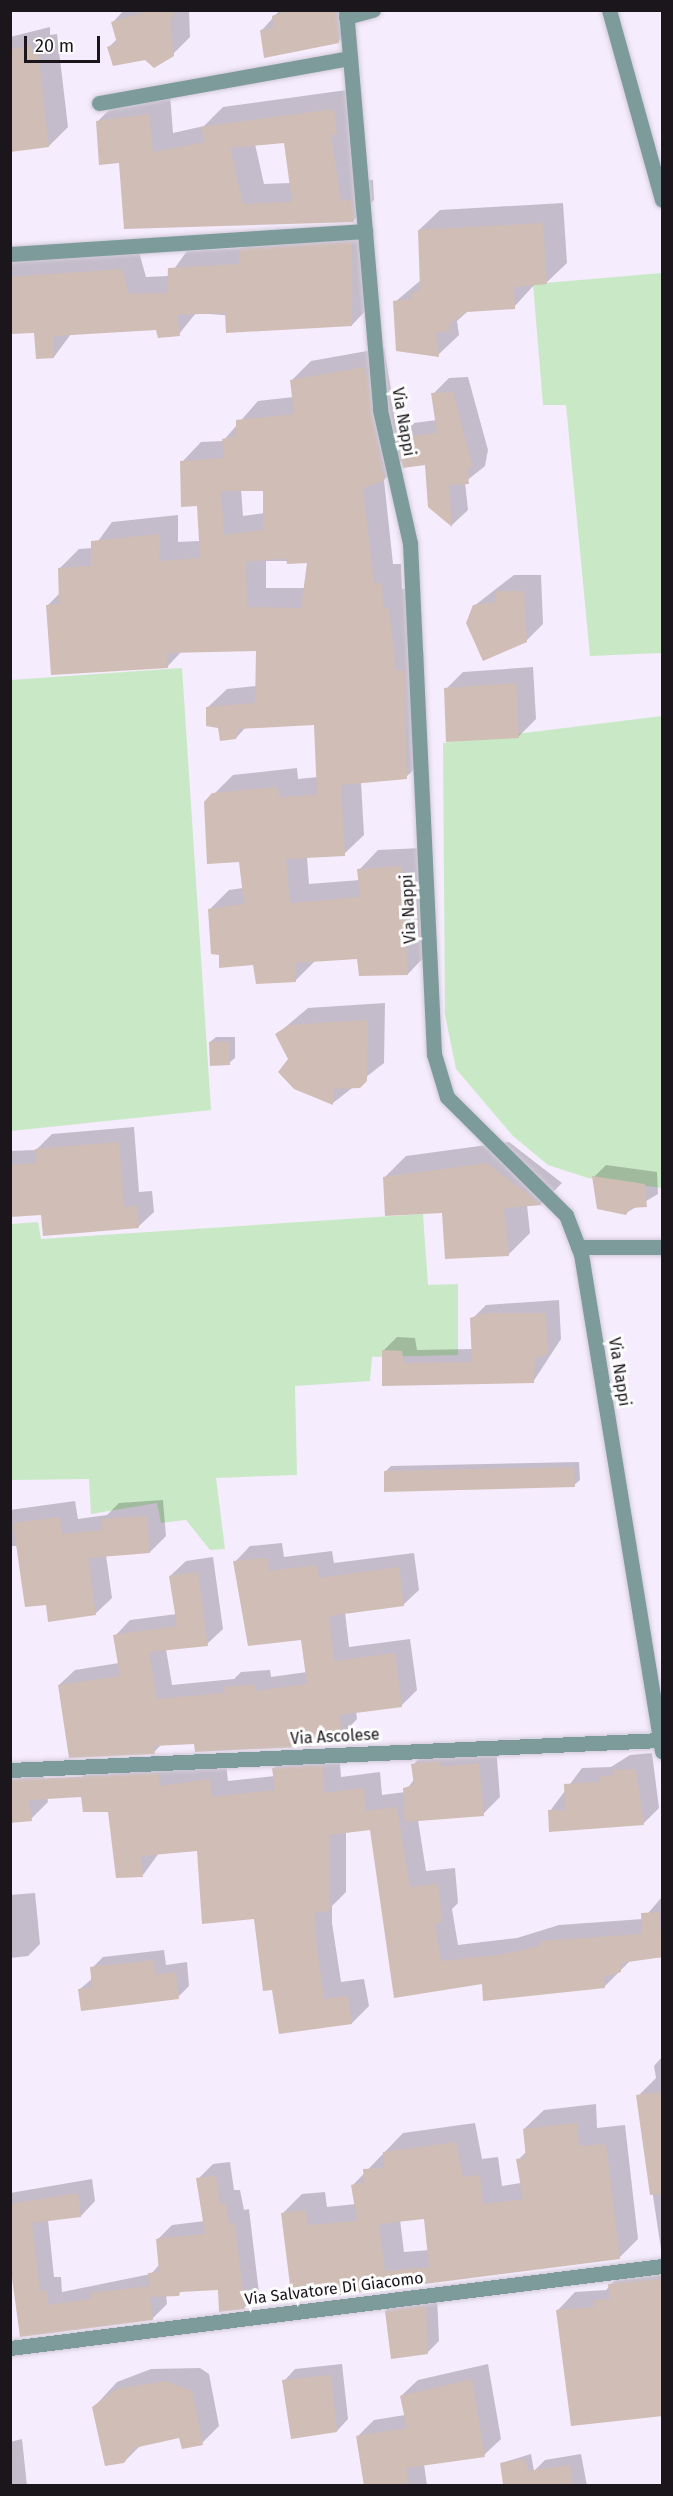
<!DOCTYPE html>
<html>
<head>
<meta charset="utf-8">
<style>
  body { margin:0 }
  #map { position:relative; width:673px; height:2496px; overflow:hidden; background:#f5ecfd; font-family:"Fira Sans",sans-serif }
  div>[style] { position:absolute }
  .green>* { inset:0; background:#c9e9c6 }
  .shadow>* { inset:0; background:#0003 }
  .building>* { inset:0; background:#d0bdb5 }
  .roads { filter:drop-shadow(0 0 2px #d2cad9) drop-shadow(0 0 2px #d2cad9) }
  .street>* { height:15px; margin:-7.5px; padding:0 7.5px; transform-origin:7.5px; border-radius:7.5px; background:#7d9b9b }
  span { translate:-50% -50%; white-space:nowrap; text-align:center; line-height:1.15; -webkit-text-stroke:6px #fdfdfd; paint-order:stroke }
  .street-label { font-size:16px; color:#1a161c }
  .frame { position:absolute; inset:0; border:12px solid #1a161c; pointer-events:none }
  .scale { position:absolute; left:24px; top:36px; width:76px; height:27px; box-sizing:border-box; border:3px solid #1a161c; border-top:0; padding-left:8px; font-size:18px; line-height:21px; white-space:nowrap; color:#1a161c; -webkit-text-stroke:4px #fdfdfd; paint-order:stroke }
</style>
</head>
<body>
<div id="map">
  <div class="green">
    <i style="clip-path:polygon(662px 273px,662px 653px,590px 656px,566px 405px,543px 405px,533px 284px)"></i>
    <i style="clip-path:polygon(182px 668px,211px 1110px,11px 1131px,11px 680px)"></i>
    <i style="clip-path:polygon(662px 716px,662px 1188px,588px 1178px,548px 1165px,513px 1136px,456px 1069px,445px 1015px,443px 743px)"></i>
    <i style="clip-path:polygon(423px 1214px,428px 1285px,458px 1284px,458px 1355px,372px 1357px,370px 1381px,295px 1386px,297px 1475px,216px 1478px,225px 1549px,210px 1550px,186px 1520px,161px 1523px,157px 1503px,91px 1514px,89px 1479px,11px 1480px,11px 1224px,38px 1222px,41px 1239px)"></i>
  </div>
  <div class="shadow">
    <i style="clip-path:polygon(124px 10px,189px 10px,190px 37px,173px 54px,146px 58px,108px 48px,117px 39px,113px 22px)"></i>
    <i style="clip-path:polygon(280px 10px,354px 10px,355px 25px,338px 42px,262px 30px)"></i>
    <i style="clip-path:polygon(50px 27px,50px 35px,57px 34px,68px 127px,49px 146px,10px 151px,10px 37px)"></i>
    <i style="clip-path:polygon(evenodd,354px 89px,362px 180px,373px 180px,374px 200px,354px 220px,125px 228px,120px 161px,98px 121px,119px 100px,170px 94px,173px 133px,204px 126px,223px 107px,354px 89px,285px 141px,291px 183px,264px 184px,255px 144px,285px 141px)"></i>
    <i style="clip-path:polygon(563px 203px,567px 263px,546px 283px,535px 284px,514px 307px,468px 311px,457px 321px,459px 335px,438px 355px,395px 302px,421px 280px,419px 230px,440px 210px)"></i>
    <i style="clip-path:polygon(369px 225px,369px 307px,352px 325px,196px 313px,179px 334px,157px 329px,71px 334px,54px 357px,36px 331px,10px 333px,10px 256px,139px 252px,146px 277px,169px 276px,187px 251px,242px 248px,258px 232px)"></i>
    <i style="clip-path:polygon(evenodd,384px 348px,399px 438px,414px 423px,437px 420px,433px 394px,449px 378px,468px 377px,488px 450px,485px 466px,465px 482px,468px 510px,452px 525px,429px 507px,426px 463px,403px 460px,384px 480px,393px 564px,401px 564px,402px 589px,408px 589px,415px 652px,424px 652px,426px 758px,406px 777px,361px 782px,364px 835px,344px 854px,307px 857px,309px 884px,360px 880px,359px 870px,378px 850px,421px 848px,427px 954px,408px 974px,359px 957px,315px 961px,296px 980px,221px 954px,210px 909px,229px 890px,243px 888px,241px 861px,206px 802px,233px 775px,297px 768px,298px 779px,318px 777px,316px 724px,246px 727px,236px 738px,207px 708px,227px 689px,256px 686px,257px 650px,182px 651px,167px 667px,47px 606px,60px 593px,60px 568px,79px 549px,93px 548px,112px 522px,178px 515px,178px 542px,200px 541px,198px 505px,182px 462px,201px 442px,223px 441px,258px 401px,293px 397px,291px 381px,311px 361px,384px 348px,241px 489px,264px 490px,265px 513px,243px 516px,241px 489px,384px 348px,266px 561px,308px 561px,305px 588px,266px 588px,266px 561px)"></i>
    <i style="clip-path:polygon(514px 575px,541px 575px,543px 624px,526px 641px,474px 606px)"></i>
    <i style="clip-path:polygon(533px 667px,536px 719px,519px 736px,446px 689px,463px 672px)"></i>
    <i style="clip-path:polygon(385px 1003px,384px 1063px,333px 1103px,290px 1060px,276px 1035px,308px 1008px)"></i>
    <i style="clip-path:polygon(216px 1037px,235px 1037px,235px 1058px,229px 1063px,210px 1042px)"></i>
    <i style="clip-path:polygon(134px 1127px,139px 1192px,152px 1191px,154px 1212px,138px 1227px,42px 1213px,10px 1215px,10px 1151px,36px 1150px,52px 1134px)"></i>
    <i style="clip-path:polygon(509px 1142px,562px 1183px,541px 1204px,527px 1205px,530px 1233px,508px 1255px,385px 1177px,406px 1156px)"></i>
    <i style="clip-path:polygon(606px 1165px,657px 1172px,658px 1194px,626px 1213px,594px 1177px)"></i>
    <i style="clip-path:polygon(559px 1300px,561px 1339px,533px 1382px,384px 1384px,383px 1351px,397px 1337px,415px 1338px,417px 1350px,473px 1349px,472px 1319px,486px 1305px)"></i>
    <i style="clip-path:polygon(579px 1462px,580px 1480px,574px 1485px,385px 1472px,391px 1466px)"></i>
    <i style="clip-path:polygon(163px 1500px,166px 1536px,150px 1552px,106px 1555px,112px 1598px,95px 1614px,47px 1604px,18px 1546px,10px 1546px,10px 1510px,75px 1501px,78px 1519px,107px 1515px,119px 1503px)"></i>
    <i style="clip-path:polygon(282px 1543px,284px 1557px,332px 1551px,334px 1563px,414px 1553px,419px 1590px,403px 1605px,345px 1612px,349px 1647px,410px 1639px,417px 1690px,401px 1706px,356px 1711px,357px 1719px,342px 1735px,321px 1744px,195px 1742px,162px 1744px,154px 1752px,59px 1685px,75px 1670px,119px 1663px,115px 1636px,130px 1620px,177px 1614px,170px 1576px,186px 1561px,213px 1557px,223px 1629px,207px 1644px,166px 1649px,172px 1685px,234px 1679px,241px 1672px,270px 1670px,271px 1677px,307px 1672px,302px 1638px,235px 1562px,250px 1546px)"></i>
    <i style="clip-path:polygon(496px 1746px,500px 1797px,483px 1814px,418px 1820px,426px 1871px,455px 1868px,458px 1903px,452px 1909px,458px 1945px,517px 1938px,559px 1925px,643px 1919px,662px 1897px,662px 1957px,631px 1960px,604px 1987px,483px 1982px,395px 1997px,372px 1829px,346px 1832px,346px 1892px,332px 1906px,332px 1923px,341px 1982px,364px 1979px,369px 2006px,352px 2023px,273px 1988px,255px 1918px,203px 1922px,198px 1849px,159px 1853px,143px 1875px,109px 1810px,82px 1777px,99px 1760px,175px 1757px,177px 1770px,226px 1763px,228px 1781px,275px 1776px,274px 1768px,291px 1751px,339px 1749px,341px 1777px,380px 1772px,382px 1795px,405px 1792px,415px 1778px,413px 1765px,430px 1747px)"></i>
    <i style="clip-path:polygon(652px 1753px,659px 1808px,643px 1824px,550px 1811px,582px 1768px,611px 1767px,630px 1755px)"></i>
    <i style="clip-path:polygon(44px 1775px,48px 1802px,31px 1819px,10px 1821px,10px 1779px)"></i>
    <i style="clip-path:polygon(35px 1893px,40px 1944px,28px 1956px,10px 1958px,10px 1895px)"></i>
    <i style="clip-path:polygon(164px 1950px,166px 1965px,187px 1962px,189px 1986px,178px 1997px,80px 1989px,93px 1978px,92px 1968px,103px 1957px)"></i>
    <i style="clip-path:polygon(662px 2057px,662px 2256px,638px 2096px,656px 2078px,654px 2066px)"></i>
    <i style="clip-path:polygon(evenodd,596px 2104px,597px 2128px,625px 2125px,638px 2239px,619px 2258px,293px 2300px,283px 2213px,302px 2194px,325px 2192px,327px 2207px,356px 2204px,353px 2185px,403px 2133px,475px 2123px,482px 2159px,498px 2157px,502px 2186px,521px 2183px,518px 2160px,527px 2151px,524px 2129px,544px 2110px,596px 2104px,425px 2217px,429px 2250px,404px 2252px,400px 2220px,425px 2217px)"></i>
    <i style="clip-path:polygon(230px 2162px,234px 2190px,240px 2190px,244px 2210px,249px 2209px,259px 2293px,245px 2307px,219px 2289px,183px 2290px,166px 2295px,167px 2304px,152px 2319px,22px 2335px,10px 2252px,10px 2193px,92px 2179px,95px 2201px,81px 2216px,48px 2220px,54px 2277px,61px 2277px,62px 2292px,151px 2274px,160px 2264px,157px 2240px,172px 2225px,205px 2221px,198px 2179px,213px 2164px)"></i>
    <i style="clip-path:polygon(662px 2263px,662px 2414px,558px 2310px,575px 2292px,606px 2290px,627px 2267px)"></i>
    <i style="clip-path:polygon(437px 2295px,439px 2341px,427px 2353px,386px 2311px,398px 2300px)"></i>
    <i style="clip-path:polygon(342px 2364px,348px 2419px,337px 2431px,284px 2381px,295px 2369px)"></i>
    <i style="clip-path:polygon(488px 2364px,501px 2439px,484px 2455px,424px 2464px,427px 2486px,365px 2486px,358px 2436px,374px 2420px,405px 2415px,401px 2396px,418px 2380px)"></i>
    <i style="clip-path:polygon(200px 2368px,209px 2374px,219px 2426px,202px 2443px,180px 2436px,141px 2445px,124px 2462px,94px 2407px,117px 2382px,151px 2369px)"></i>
    <i style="clip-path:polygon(22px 2439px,27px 2486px,10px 2486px,10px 2442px)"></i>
    <i style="clip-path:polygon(531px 2454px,534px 2471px,545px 2460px,581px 2454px,587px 2486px,536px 2486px,534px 2473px,501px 2463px)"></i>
  </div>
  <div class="building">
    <i style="clip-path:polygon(150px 10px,175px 10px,170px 22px,174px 56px,154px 68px,145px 60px,113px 66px,107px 47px,117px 43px,111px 22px)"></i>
    <i style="clip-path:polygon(287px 10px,336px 10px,339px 43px,264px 58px,260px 30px,274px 28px,272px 16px)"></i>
    <i style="clip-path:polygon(31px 45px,32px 53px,38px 52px,49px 147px,10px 152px,10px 50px)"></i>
    <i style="clip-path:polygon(evenodd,334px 109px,337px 134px,331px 135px,341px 201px,352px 200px,354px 222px,124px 229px,119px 163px,99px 165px,96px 121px,149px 114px,153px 152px,205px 142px,201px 127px,334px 109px,284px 143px,292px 202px,243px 204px,230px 148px,284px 143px)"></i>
    <i style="clip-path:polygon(543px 223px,547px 284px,514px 287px,515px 309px,467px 312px,449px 324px,450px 331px,436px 333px,439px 357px,396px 351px,393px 301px,412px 299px,411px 293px,420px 290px,418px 230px)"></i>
    <i style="clip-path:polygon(352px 242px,352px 326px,226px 333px,225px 313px,177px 315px,180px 336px,158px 338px,156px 330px,54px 336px,54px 358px,36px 359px,34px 333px,10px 334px,10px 277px,122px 269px,129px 294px,167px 293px,168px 268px,239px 264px,239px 249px)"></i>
    <i style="clip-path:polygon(evenodd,365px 367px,384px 481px,363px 488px,374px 583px,382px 583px,383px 608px,389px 608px,396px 670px,405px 671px,407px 779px,341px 785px,345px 856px,286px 859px,290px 903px,360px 897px,357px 869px,402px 866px,408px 975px,359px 976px,357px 959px,295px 963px,296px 982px,256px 984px,253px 965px,219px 968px,219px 955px,211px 954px,208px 909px,244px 904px,239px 862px,207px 864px,204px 802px,212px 793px,278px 787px,279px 797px,317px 795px,314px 725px,238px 729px,236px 739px,220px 741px,218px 728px,206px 726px,206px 707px,255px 703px,256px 651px,167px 653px,168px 668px,51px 675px,46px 605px,59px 604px,58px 568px,91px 566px,91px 541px,160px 534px,159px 561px,200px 558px,197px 506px,181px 507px,180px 461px,224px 458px,222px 439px,236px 436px,236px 420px,294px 414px,290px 380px,365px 367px,221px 491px,263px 491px,263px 530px,224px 535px,221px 491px,365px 367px,286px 558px,287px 564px,307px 563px,301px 608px,247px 607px,246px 562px,286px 558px)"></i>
    <i style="clip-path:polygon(453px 392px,473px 468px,467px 468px,469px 484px,449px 485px,452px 527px,428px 507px,425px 465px,403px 468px,396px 438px,437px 433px,431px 393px)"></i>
    <i style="clip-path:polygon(496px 591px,524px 591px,527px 642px,483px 661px,466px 623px,473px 605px,495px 602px)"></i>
    <i style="clip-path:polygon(516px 683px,519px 738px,446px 742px,444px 688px)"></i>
    <i style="clip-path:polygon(368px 1020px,367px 1081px,360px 1088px,333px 1089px,333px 1105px,294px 1089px,278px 1072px,288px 1059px,275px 1034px,289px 1025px)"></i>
    <i style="clip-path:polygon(209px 1042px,230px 1042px,230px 1065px,210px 1066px)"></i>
    <i style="clip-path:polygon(119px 1142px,124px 1207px,137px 1206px,139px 1228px,43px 1236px,41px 1215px,10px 1217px,10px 1165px,36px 1163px,35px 1149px)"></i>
    <i style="clip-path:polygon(487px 1163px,542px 1205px,504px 1208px,509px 1256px,445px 1259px,442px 1213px,385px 1216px,383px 1177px)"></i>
    <i style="clip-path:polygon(592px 1176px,645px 1184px,647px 1207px,630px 1208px,626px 1215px,597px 1209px)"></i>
    <i style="clip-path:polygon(486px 1313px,546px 1313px,548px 1354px,535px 1358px,534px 1383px,382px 1386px,382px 1350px,402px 1351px,404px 1363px,472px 1362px,470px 1318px)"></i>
    <i style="clip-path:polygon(574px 1467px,575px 1487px,384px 1492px,384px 1471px)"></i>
    <i style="clip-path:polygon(147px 1516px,150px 1553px,88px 1558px,96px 1615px,48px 1622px,46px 1605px,25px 1607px,13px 1523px,60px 1517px,62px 1534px,102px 1530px,101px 1519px)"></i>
    <i style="clip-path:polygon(267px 1558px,269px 1571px,317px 1565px,319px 1578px,399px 1567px,404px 1606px,329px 1616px,334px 1661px,395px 1653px,402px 1707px,340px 1715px,342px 1736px,321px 1739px,321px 1746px,195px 1752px,194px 1744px,154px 1746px,155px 1754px,69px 1758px,58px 1685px,120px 1676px,113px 1635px,177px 1626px,169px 1576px,198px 1572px,208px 1646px,149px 1652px,157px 1699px,225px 1693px,224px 1687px,255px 1685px,256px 1691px,307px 1684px,301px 1640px,248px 1646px,233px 1561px)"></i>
    <i style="clip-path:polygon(440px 1761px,441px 1767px,479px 1763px,484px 1816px,405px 1822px,403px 1788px,414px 1785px,411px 1764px)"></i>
    <i style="clip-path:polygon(323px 1765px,324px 1793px,364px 1788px,366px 1811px,397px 1807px,410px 1887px,438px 1884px,442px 1922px,435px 1923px,441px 1961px,499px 1955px,540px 1946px,541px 1941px,642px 1934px,641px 1913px,659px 1912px,663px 1957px,621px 1963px,621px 1972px,604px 1977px,605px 1988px,483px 2001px,482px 1984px,394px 1998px,370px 1830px,329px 1835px,330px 1911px,315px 1912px,316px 1940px,324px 1999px,348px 1996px,352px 2024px,279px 2034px,272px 1990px,263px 1991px,254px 1919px,202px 1924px,197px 1851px,141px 1856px,143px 1877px,116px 1878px,108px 1812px,83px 1812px,81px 1797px,29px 1800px,32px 1821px,10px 1823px,10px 1780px,158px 1773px,160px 1786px,210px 1779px,212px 1797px,275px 1790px,272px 1768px)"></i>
    <i style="clip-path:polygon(636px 1769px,644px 1825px,549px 1832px,548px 1810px,565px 1810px,564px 1784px,599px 1782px,600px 1776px,614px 1775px,613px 1770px)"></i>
    <i style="clip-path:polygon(154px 1960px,155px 1975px,176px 1972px,179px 1999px,81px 2011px,78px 1989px,92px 1987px,90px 1967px)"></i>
    <i style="clip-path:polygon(663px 2092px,663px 2194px,650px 2195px,636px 2095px)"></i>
    <i style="clip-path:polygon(evenodd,577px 2123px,579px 2146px,606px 2144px,620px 2259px,292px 2301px,281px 2213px,306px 2210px,308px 2225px,357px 2221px,351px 2185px,364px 2182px,363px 2169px,384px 2168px,383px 2152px,456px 2142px,463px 2177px,480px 2175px,483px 2204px,523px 2199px,516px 2159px,526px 2158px,523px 2129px,577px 2123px,424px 2219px,429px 2267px,385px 2271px,379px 2224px,424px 2219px)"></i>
    <i style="clip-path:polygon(216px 2176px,220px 2204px,226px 2203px,229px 2224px,235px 2223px,245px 2309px,219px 2312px,218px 2290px,180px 2292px,179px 2296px,150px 2297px,153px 2320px,20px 2337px,10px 2263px,10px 2204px,78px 2193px,81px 2217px,32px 2223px,40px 2291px,47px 2291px,48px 2305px,91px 2299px,90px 2293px,149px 2286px,150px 2292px,148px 2273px,159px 2272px,156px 2239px,205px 2234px,196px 2178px)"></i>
    <i style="clip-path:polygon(663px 2279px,663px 2416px,571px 2426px,556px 2310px,594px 2307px,593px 2300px,610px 2299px,608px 2284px)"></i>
    <i style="clip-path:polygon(426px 2305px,428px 2354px,391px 2359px,385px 2311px)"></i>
    <i style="clip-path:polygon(331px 2375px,337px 2432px,291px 2439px,282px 2380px)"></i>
    <i style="clip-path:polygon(472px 2379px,485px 2457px,406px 2468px,409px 2486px,364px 2486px,356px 2436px,407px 2428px,400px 2396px)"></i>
    <i style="clip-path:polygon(166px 2381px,192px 2391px,203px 2445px,182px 2449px,179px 2438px,134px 2448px,124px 2463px,105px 2466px,92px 2407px,117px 2389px)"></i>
    <i style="clip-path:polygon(525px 2459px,528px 2471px,570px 2465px,573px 2486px,503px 2484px,500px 2463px)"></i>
  </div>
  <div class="roads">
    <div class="street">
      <i style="left:346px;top:10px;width:401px;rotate:85.1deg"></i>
      <i style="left:380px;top:410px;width:136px;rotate:77.3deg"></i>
      <i style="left:410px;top:543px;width:512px;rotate:87.31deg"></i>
      <i style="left:434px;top:1054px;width:45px;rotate:73.2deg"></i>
      <i style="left:447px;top:1097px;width:168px;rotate:44.8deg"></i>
      <i style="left:566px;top:1215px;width:42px;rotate:69deg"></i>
      <i style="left:581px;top:1254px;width:504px;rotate:80.74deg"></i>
      <i style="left:609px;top:10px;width:197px;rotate:74.4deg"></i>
      <i style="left:346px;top:17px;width:28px;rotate:-15deg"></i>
      <i style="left:99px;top:103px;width:255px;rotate:-10.2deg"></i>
      <i style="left:10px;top:254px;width:356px;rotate:-3.7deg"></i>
      <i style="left:578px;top:1247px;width:84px"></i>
      <i style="left:10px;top:1770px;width:652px;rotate:-2.64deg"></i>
      <i style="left:10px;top:2348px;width:657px;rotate:-7.17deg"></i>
    </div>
  </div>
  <div class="street-label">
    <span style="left:403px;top:422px;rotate:80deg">Via Nappi</span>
    <span style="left:409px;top:909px;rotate:-93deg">Via Nappi</span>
    <span style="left:619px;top:1372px;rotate:81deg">Via Nappi</span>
    <span style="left:335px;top:1737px;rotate:-3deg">Via Ascolese</span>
    <span style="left:334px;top:2289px;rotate:-7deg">Via Salvatore Di Giacomo</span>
  </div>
  <div class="frame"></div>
  <div class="scale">20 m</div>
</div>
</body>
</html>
